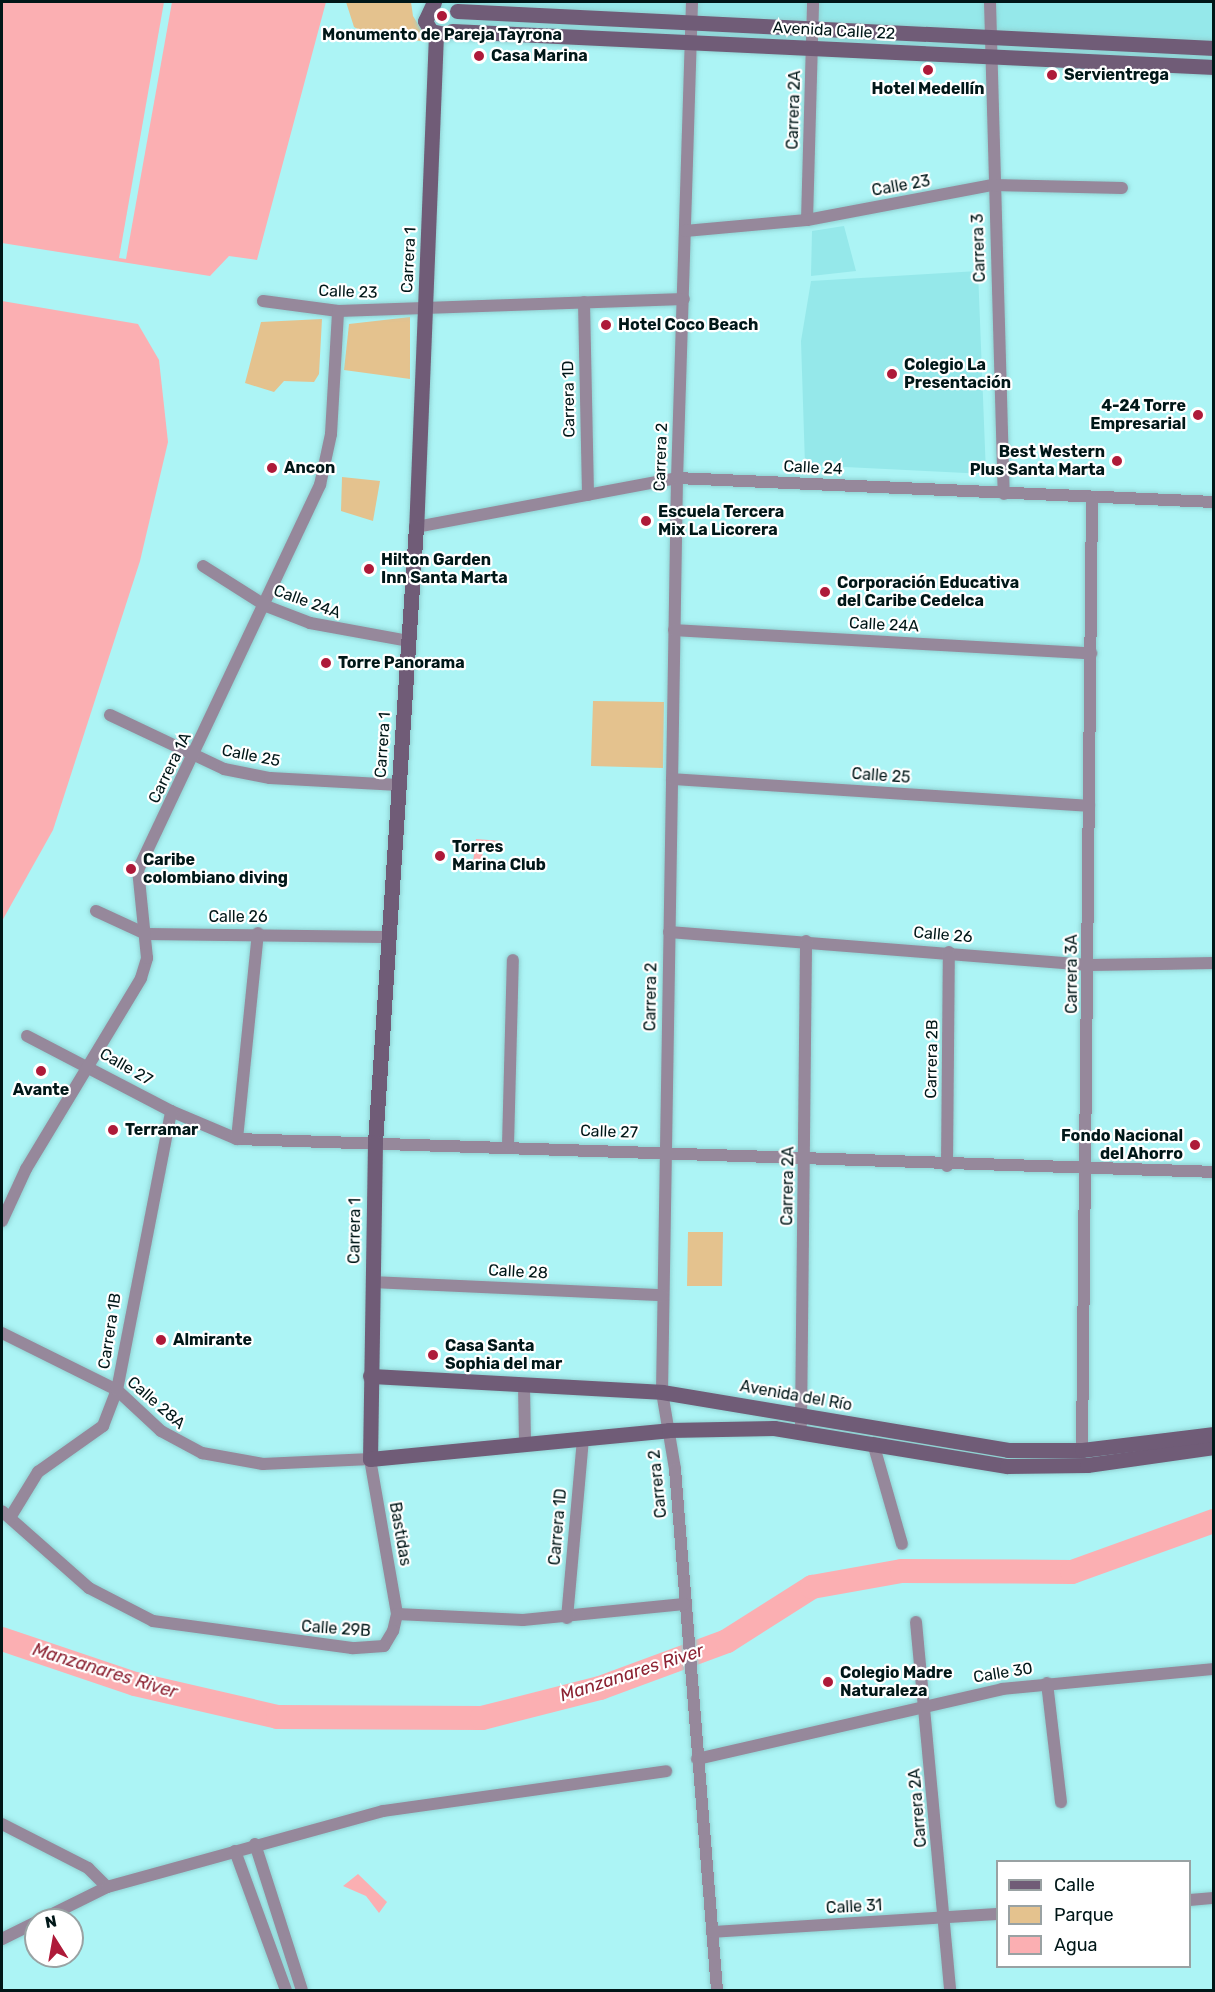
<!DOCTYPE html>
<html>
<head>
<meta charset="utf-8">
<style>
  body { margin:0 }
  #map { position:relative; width:1215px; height:1992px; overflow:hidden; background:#acf4f5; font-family:Rubik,sans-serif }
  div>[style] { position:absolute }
  .built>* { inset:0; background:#95e8ea }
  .green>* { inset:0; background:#e4c28e }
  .water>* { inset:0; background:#fbafb2 }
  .pier>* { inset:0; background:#acf4f5 }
  .river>* { height:24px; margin:-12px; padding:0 12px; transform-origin:12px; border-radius:12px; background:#fbafb2 }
  .roads { filter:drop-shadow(0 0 2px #90d1d2) drop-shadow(0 0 2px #90d1d2) }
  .street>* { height:12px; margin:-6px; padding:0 6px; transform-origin:6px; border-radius:6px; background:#96889b }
  .secondary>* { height:15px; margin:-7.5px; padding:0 7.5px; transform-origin:7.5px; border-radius:7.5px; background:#705c77 }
  .dots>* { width:16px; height:16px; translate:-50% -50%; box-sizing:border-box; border:3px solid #fff; border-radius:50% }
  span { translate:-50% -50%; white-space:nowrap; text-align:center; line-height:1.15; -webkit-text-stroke:4.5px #fff; paint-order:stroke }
  .street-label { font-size:16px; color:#001718 }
  .poi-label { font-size:16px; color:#001718; font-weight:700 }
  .left { translate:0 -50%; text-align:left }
  .right { translate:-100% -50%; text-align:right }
  .water-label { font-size:18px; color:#8c2232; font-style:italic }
  .frame { position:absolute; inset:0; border:3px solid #001718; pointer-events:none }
  .legend { position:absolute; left:996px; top:1860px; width:195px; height:108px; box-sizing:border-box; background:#fff; border:2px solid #99a2a3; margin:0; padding:8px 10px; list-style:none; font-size:18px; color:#001718 }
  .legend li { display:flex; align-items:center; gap:12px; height:30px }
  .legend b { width:30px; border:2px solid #99a2a3 }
  .north { position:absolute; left:24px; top:1908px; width:60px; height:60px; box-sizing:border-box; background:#fff; border:2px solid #99a2a3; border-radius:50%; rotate:349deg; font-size:16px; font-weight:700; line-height:24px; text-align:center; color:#001718 }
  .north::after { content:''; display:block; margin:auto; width:21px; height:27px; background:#ae1a39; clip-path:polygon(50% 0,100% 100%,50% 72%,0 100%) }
</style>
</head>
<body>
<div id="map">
  <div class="built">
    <i style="clip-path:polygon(437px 2px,1214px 2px,1213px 64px,436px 34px)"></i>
    <i style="clip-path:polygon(844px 226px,856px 271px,811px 276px,812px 231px)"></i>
    <i style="clip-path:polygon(978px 271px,986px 474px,805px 465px,801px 341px,811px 281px)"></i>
  </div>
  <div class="green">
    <i style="clip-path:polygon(346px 2px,411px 2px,413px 16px,429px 42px,368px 35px,354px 27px)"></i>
    <i style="clip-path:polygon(410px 317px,410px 379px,344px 370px,349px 324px)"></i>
    <i style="clip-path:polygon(322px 319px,319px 374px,314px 382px,284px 381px,274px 392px,245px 383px,261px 322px)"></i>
    <i style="clip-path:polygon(342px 477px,380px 481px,373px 521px,341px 511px)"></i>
    <i style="clip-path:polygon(593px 701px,664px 702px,663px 768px,591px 766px)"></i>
    <i style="clip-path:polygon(688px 1232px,723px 1232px,722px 1286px,687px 1286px)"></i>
  </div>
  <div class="water">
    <i style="clip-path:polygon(2px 2px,326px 2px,257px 260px,229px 256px,210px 276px,2px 243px)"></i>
    <i style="clip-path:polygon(2px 301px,138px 324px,159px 360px,168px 442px,140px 561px,53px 830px,2px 921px)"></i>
    <i style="clip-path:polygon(476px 839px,502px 841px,501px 852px,483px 851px,481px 864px,473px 862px)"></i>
    <i style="clip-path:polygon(358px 1874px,387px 1902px,379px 1913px,366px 1896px,343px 1886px)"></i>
  </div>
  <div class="pier">
    <i style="clip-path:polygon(164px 2px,172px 2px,126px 259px,119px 258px)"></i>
  </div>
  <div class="river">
    <i style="left:2px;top:1639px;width:140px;rotate:18.7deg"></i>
    <i style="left:135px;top:1684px;width:147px;rotate:13deg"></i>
    <i style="left:278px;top:1717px;width:204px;rotate:0.3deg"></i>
    <i style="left:482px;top:1718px;width:122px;rotate:-14.3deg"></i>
    <i style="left:600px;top:1688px;width:135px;rotate:-20.3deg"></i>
    <i style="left:727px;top:1641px;width:101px;rotate:-32.4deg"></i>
    <i style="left:812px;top:1587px;width:91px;rotate:-10.1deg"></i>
    <i style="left:902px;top:1571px;width:170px;rotate:0.3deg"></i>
    <i style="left:1072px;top:1572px;width:151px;rotate:-19.8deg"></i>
  </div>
  <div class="roads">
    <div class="street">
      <i style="left:692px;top:2px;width:476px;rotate:91.8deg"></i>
      <i style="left:677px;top:478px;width:914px;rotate:90.94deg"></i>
      <i style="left:662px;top:1392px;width:78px;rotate:80.4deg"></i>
      <i style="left:675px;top:1469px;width:523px;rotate:85.39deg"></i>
      <i style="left:990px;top:2px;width:492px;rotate:88.4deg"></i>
      <i style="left:807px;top:220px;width:218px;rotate:-88.4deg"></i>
      <i style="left:685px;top:231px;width:122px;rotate:-5.2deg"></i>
      <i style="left:807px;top:220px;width:189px;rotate:-10.7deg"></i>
      <i style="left:993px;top:185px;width:129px;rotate:1.3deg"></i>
      <i style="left:263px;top:301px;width:76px;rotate:7.6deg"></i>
      <i style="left:338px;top:311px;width:346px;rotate:-2deg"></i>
      <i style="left:584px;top:302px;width:193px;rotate:88.8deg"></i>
      <i style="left:416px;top:527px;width:266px;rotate:-10.6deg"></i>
      <i style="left:677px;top:478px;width:538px;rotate:2.56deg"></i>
      <i style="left:203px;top:566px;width:75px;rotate:32.4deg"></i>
      <i style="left:266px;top:606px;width:47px;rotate:21.1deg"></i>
      <i style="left:310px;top:623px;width:101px;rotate:10.3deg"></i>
      <i style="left:674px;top:630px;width:418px;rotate:3.2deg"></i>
      <i style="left:110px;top:715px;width:126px;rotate:25.3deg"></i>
      <i style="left:224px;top:769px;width:47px;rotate:11.1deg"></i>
      <i style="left:270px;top:778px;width:129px;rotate:3.1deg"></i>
      <i style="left:672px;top:779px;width:418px;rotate:3.7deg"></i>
      <i style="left:96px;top:911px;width:55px;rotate:24.7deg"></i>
      <i style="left:146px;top:934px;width:239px;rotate:0.7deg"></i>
      <i style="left:669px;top:932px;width:421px;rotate:4.5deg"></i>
      <i style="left:1089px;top:965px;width:125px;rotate:-0.9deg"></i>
      <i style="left:27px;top:1036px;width:162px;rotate:27.5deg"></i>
      <i style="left:171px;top:1111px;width:72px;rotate:23deg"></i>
      <i style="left:237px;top:1139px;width:978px;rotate:1.93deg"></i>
      <i style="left:237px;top:1139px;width:207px;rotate:-84.2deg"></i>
      <i style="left:508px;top:1145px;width:185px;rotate:-88.5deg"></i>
      <i style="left:947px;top:1166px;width:214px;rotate:-89.5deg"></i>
      <i style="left:2px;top:1221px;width:57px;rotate:-65.2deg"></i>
      <i style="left:26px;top:1169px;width:223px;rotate:-58.9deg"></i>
      <i style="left:141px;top:978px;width:21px;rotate:-73deg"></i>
      <i style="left:147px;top:958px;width:88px;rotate:-95.8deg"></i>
      <i style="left:138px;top:870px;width:426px;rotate:-64.7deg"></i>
      <i style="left:320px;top:485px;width:52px;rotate:-77.8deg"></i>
      <i style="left:331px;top:434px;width:123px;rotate:-86.7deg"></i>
      <i style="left:372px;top:1282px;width:291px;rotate:2.6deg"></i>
      <i style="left:2px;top:1333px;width:128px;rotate:26.4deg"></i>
      <i style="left:117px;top:1390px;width:60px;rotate:43deg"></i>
      <i style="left:161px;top:1431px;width:47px;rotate:28.2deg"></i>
      <i style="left:202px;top:1453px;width:62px;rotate:10.2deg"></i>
      <i style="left:263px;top:1464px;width:107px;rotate:-2.7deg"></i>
      <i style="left:370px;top:1459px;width:157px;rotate:80.1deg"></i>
      <i style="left:397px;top:1614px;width:17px;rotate:103deg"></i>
      <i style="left:393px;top:1631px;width:17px;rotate:121deg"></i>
      <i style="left:384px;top:1646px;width:32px;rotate:176deg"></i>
      <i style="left:352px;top:1648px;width:201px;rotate:-172.3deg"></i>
      <i style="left:153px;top:1621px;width:72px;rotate:-152.7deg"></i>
      <i style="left:89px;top:1588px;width:116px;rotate:-138.5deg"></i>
      <i style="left:524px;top:1385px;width:59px;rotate:89deg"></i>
      <i style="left:801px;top:1424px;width:483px;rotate:-89.4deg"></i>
      <i style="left:873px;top:1443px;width:105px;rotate:74deg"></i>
      <i style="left:1082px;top:1450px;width:952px;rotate:-89.4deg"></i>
      <i style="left:11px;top:1516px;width:52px;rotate:-58.5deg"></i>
      <i style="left:38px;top:1472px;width:80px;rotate:-35.3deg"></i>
      <i style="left:103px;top:1426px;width:39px;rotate:-69deg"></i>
      <i style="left:117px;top:1390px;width:284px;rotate:-79deg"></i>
      <i style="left:397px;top:1614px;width:126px;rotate:2.7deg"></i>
      <i style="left:523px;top:1620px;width:162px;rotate:-5.7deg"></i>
      <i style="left:567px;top:1618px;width:179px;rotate:-84.9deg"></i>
      <i style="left:916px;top:1622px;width:370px;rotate:84.7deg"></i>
      <i style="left:1047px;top:1683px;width:120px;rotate:83.3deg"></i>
      <i style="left:697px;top:1759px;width:313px;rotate:-12.9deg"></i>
      <i style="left:1002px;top:1689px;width:213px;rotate:-5.4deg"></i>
      <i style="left:2px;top:1824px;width:97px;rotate:27.1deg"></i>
      <i style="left:88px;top:1868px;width:27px;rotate:45deg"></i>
      <i style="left:255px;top:1844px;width:153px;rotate:72.2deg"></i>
      <i style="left:235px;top:1851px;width:148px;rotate:69.9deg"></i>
      <i style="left:1190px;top:1900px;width:24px;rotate:-5deg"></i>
      <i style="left:712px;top:1932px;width:287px;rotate:-3.6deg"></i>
      <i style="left:2px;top:1939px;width:117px;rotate:-26.3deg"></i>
      <i style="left:107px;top:1887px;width:286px;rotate:-15.4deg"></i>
      <i style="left:383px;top:1811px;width:286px;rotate:-8deg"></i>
    </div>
    <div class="secondary">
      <i style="left:434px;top:2px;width:21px;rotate:115deg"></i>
      <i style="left:425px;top:21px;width:12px;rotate:59deg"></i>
      <i style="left:431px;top:31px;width:13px;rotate:13deg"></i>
      <i style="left:457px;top:11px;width:758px;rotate:2.8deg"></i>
      <i style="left:452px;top:31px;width:763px;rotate:2.7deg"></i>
      <i style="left:436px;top:34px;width:493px;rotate:92.3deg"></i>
      <i style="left:416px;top:527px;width:616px;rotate:93.81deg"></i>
      <i style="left:375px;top:1142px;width:317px;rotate:90.9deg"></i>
      <i style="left:370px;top:1459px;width:300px;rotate:-5.5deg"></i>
      <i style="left:669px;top:1430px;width:105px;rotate:-1.1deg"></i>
      <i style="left:774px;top:1428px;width:236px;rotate:9.3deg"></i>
      <i style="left:1007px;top:1466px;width:80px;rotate:-0.7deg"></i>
      <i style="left:1087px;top:1465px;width:128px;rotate:-8.1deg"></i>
      <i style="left:370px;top:1376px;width:292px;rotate:3.1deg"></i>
      <i style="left:662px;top:1392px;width:351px;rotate:9.5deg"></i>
      <i style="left:1008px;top:1450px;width:74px"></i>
      <i style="left:1082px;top:1450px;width:133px;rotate:-6.9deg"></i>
    </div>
  </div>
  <div class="dots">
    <i style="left:442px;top:16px;background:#ae1a39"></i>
    <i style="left:479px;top:56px;background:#ae1a39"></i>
    <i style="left:928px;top:70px;background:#ae1a39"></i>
    <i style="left:1052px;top:75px;background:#ae1a39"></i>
    <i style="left:606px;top:325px;background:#ae1a39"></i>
    <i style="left:892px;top:374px;background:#ae1a39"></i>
    <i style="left:1198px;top:415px;background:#ae1a39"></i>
    <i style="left:1117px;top:461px;background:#ae1a39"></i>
    <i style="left:272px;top:468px;background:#ae1a39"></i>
    <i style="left:646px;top:521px;background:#ae1a39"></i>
    <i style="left:369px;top:569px;background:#ae1a39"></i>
    <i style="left:825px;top:592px;background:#ae1a39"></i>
    <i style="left:326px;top:663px;background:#ae1a39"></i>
    <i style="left:440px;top:856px;background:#ae1a39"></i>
    <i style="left:131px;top:869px;background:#ae1a39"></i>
    <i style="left:41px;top:1071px;background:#ae1a39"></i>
    <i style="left:113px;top:1130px;background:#ae1a39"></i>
    <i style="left:1195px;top:1145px;background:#ae1a39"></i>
    <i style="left:161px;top:1340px;background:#ae1a39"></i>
    <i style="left:433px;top:1355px;background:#ae1a39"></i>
    <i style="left:828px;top:1682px;background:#ae1a39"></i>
  </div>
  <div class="street-label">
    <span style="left:834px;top:31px;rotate:3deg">Avenida Calle 22</span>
    <span style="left:794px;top:110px;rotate:-88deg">Carrera 2A</span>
    <span style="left:901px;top:186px;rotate:-10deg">Calle 23</span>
    <span style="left:979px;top:248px;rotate:-92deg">Carrera 3</span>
    <span style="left:409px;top:260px;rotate:-87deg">Carrera 1</span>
    <span style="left:348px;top:292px;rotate:2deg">Calle 23</span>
    <span style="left:569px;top:399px;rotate:-91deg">Carrera 1D</span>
    <span style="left:661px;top:457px;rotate:-88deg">Carrera 2</span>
    <span style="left:813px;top:468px;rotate:3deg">Calle 24</span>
    <span style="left:307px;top:602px;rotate:20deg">Calle 24A</span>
    <span style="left:884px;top:625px;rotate:3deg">Calle 24A</span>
    <span style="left:383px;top:745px;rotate:-86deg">Carrera 1</span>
    <span style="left:251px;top:756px;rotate:11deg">Calle 25</span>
    <span style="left:170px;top:768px;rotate:-64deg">Carrera 1A</span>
    <span style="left:881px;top:776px;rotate:4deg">Calle 25</span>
    <span style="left:238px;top:917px">Calle 26</span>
    <span style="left:943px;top:935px;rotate:5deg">Calle 26</span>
    <span style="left:1072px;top:974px;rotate:-90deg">Carrera 3A</span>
    <span style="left:651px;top:997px;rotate:-89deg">Carrera 2</span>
    <span style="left:932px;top:1059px;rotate:-89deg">Carrera 2B</span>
    <span style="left:126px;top:1067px;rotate:30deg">Calle 27</span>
    <span style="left:609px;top:1132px;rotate:2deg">Calle 27</span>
    <span style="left:788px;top:1186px;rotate:-89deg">Carrera 2A</span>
    <span style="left:355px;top:1231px;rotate:-89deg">Carrera 1</span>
    <span style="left:518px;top:1272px;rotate:3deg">Calle 28</span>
    <span style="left:110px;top:1331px;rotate:-81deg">Carrera 1B</span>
    <span style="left:796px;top:1396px;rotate:10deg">Avenida del Río</span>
    <span style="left:156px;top:1403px;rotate:41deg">Calle 28A</span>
    <span style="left:658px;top:1484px;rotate:-96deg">Carrera 2</span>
    <span style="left:558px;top:1527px;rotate:-85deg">Carrera 1D</span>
    <span style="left:400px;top:1534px;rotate:80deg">Bastidas</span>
    <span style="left:336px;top:1629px;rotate:4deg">Calle 29B</span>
    <span style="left:1003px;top:1673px;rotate:-9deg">Calle 30</span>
    <span style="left:918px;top:1808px;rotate:-95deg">Carrera 2A</span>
    <span style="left:854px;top:1907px;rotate:-3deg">Calle 31</span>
  </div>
  <div class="poi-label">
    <span style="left:442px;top:35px">Monumento de Pareja Tayrona</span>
    <span class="left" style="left:491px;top:56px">Casa Marina</span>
    <span class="left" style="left:1064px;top:75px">Servientrega</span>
    <span style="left:928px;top:89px">Hotel Medellín</span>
    <span class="left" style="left:618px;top:325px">Hotel Coco Beach</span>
    <span class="left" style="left:904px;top:374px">Colegio La<br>Presentación</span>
    <span class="right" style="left:1186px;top:415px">4-24 Torre<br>Empresarial</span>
    <span class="right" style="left:1105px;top:461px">Best Western<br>Plus Santa Marta</span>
    <span class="left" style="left:284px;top:468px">Ancon</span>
    <span class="left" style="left:658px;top:521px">Escuela Tercera<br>Mix La Licorera</span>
    <span class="left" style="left:381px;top:569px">Hilton Garden<br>Inn Santa Marta</span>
    <span class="left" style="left:837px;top:592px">Corporación Educativa<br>del Caribe Cedelca</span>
    <span class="left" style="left:338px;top:663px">Torre Panorama</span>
    <span class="left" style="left:452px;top:856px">Torres<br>Marina Club</span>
    <span class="left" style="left:143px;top:869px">Caribe<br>colombiano diving</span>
    <span style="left:41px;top:1090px">Avante</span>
    <span class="left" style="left:125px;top:1130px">Terramar</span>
    <span class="right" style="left:1183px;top:1145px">Fondo Nacional<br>del Ahorro</span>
    <span class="left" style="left:173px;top:1340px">Almirante</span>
    <span class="left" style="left:445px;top:1355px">Casa Santa<br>Sophia del mar</span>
    <span class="left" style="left:840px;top:1682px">Colegio Madre<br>Naturaleza</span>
  </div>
  <div class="water-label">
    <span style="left:105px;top:1671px;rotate:17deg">Manzanares River</span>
    <span style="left:632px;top:1673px;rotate:-18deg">Manzanares River</span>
  </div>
  <div class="frame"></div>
  <ul class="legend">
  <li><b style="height:8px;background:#705c77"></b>Calle</li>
  <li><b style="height:16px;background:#e4c28e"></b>Parque</li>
  <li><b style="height:16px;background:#fbafb2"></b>Agua</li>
  </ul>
  <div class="north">N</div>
</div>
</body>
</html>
